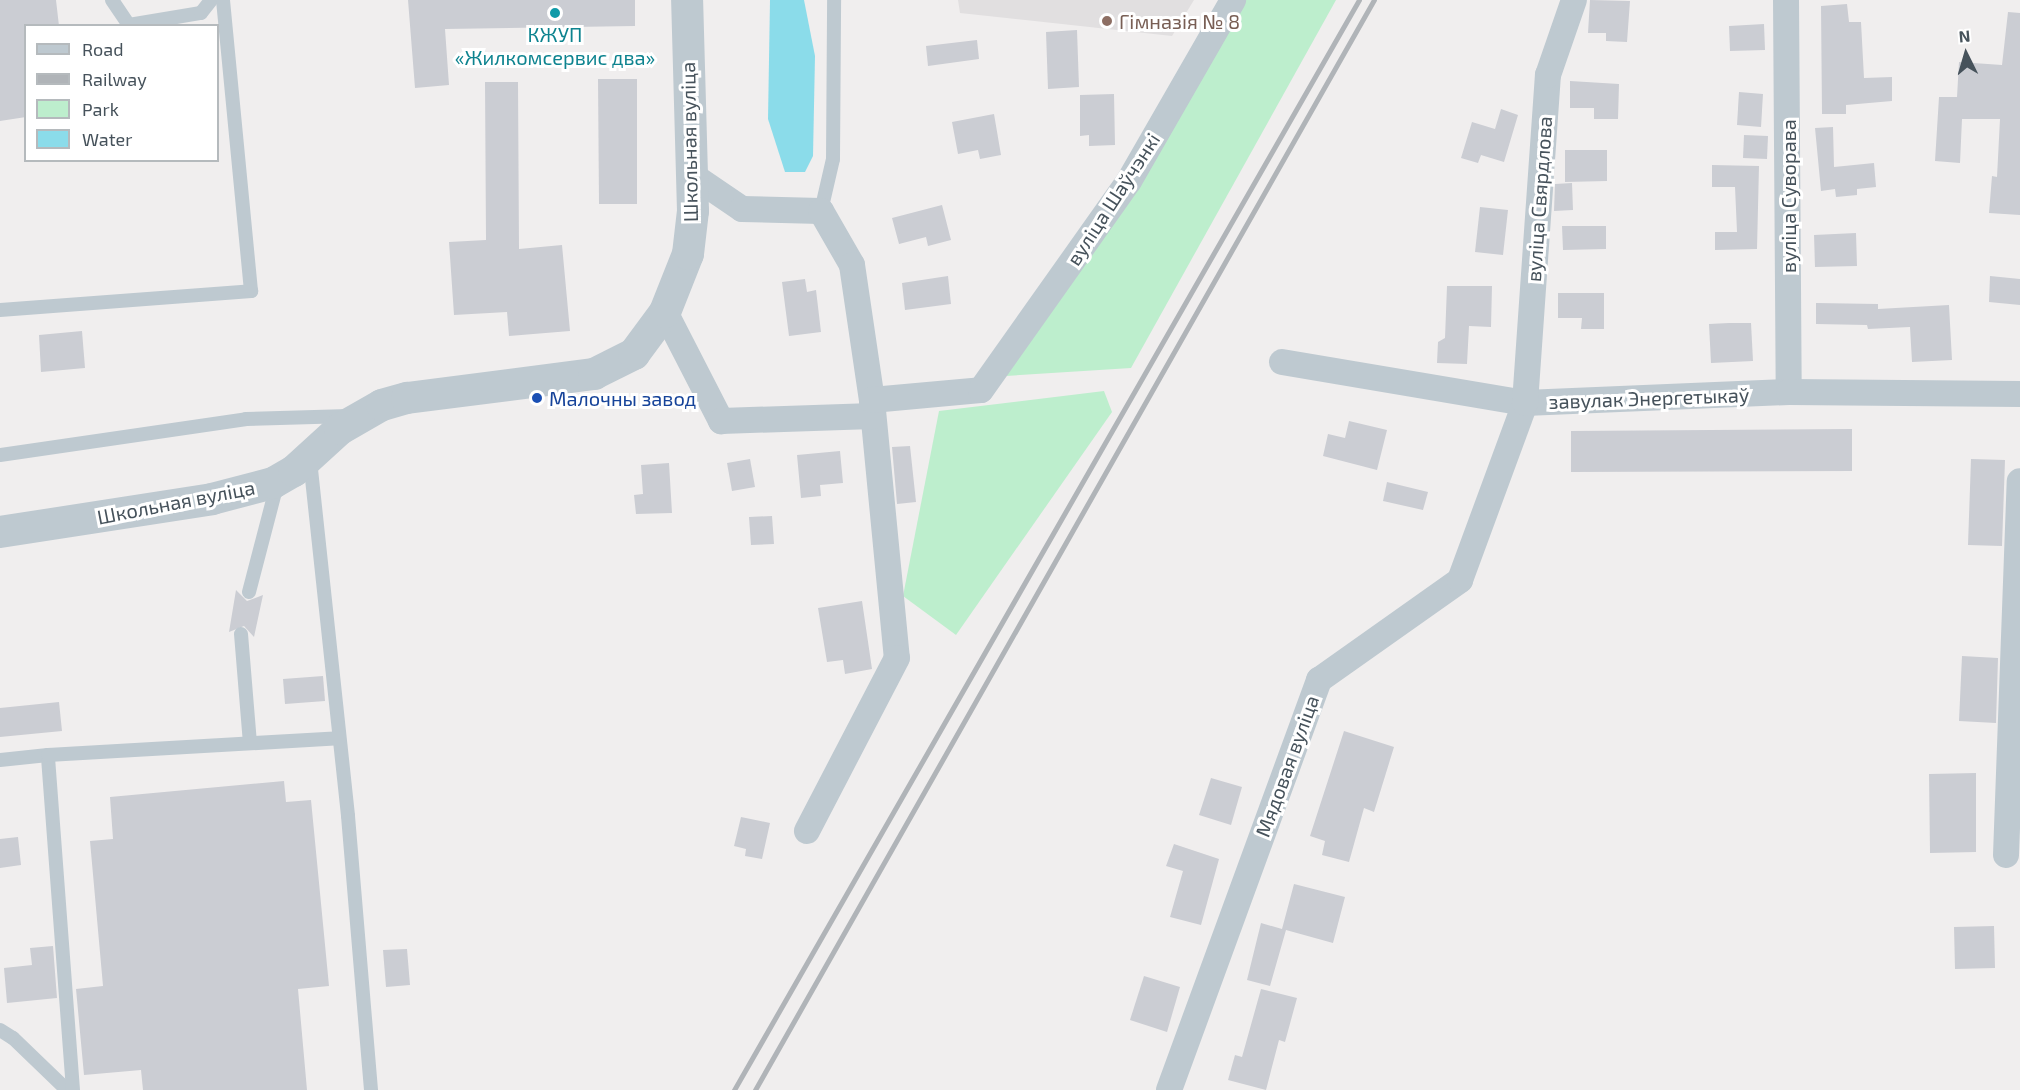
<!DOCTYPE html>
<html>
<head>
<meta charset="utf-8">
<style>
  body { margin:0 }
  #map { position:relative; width:2020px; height:1090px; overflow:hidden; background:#f0eeee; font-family:"Exo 2",sans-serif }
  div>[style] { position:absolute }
  .education>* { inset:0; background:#e1dfe0 }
  .green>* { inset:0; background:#bdeecd }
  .water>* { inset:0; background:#8bdcea }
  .building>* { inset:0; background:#cbcdd3 }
  .service>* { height:14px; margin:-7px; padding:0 7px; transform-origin:7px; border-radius:7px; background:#bec9d0 }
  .minor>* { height:26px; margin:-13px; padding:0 13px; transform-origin:13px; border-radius:13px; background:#bec9d0 }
  .tertiary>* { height:32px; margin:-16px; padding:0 16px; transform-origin:16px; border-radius:16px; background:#bec9d0 }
  .rail>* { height:4.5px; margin:-2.25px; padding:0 2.25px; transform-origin:2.25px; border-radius:2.25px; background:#b0b4b8 }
  .dots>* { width:16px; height:16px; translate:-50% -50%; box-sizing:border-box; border:3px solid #fff; border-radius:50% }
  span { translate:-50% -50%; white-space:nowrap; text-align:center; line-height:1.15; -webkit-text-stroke:6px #fff; paint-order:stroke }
  .education-label { font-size:20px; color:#785e54 }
  .left { translate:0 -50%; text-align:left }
  .culture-label { font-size:20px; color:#0d838f }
  .street-label { font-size:20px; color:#46525b }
  .transit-label { font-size:20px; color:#164399 }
  .legend { position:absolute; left:24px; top:24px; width:195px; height:138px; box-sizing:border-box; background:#fff; border:2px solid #b5babd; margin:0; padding:8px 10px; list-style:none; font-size:18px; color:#46525b }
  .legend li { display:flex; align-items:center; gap:12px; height:30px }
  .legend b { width:30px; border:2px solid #b5babd }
  .north { position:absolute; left:1936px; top:24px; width:60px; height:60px; -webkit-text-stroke:4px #fff; paint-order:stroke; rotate:355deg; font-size:16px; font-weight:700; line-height:24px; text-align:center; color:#46525b }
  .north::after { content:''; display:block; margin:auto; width:21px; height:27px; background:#46525b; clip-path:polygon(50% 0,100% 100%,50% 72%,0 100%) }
</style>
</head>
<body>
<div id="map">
  <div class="education">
    <i style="clip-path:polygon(958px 0,1194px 0,1172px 36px,960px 13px)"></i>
  </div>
  <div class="green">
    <i style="clip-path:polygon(1243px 0,1336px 0,1131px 368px,1006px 376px)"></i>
    <i style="clip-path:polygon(1104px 391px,1112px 412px,956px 635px,903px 596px,939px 411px)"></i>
  </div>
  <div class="water">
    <i style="clip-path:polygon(770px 0,804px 0,815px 56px,813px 156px,805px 172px,785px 172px,768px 119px)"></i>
  </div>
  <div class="building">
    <i style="clip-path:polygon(0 0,56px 0,59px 26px,26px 26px,26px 117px,0 121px)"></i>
    <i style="clip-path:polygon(408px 0,635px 0,635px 26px,445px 29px,449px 85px,415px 88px)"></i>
    <i style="clip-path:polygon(1590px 0,1630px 1px,1627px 42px,1606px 41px,1606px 33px,1588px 33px)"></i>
    <i style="clip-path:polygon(1847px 4px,1849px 22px,1861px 22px,1864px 78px,1892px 77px,1892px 101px,1846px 105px,1846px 114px,1822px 114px,1821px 6px)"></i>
    <i style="clip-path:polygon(2008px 12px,2020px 13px,2020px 215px,1989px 213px,1992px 176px,1997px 177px,2000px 119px,1962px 119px,1960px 163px,1935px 161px,1939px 97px,1957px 97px,1959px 62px,2002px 65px)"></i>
    <i style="clip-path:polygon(1764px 24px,1765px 50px,1730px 51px,1729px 26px)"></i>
    <i style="clip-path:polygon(1077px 30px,1079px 87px,1048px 89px,1046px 32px)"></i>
    <i style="clip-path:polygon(977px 40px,979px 59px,928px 66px,926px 46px)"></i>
    <i style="clip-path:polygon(598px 79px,637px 79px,637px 204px,599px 204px)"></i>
    <i style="clip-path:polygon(1570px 81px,1619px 84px,1618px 119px,1594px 119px,1594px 108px,1570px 108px)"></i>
    <i style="clip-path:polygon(485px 82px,518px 82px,519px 249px,562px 245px,570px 331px,509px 336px,507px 312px,454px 315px,449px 242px,486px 240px)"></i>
    <i style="clip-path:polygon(1739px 92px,1763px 94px,1761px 127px,1737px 125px)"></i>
    <i style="clip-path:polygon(1114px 94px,1115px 145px,1089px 146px,1089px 135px,1080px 136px,1080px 95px)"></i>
    <i style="clip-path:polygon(1501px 109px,1518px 115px,1504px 162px,1481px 155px,1478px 163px,1461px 158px,1472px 122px,1495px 129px)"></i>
    <i style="clip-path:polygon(994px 114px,1001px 155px,980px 159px,978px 150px,958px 154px,952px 122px)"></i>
    <i style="clip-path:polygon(1833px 127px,1834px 167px,1874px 163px,1876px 187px,1857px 189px,1857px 195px,1836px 197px,1835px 189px,1821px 191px,1815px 128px)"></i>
    <i style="clip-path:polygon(1744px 135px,1768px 136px,1767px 159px,1743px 158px)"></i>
    <i style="clip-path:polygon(1565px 150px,1607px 150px,1607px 181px,1565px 182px)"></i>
    <i style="clip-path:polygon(1712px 165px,1759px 166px,1757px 249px,1715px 250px,1715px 232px,1737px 232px,1735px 187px,1712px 187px)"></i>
    <i style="clip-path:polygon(1572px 183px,1573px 210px,1554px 211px,1555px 184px)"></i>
    <i style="clip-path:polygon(942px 205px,951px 240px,928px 246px,926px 237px,899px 244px,892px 218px)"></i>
    <i style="clip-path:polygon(1480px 207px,1508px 210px,1503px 255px,1475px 252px)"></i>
    <i style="clip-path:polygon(1562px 226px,1606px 226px,1606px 249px,1563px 250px)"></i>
    <i style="clip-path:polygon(1856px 233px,1857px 266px,1815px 267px,1814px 235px)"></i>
    <i style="clip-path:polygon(948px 276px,951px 304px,905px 310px,902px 283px)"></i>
    <i style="clip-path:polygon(1990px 276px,2020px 279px,2020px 305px,1989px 302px)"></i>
    <i style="clip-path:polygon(805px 279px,807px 292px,816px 290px,821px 332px,789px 336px,782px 282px)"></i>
    <i style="clip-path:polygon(1447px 286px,1492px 286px,1491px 327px,1469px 326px,1467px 364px,1437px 363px,1438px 342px,1445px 338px)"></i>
    <i style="clip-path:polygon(1558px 293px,1604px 293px,1604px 329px,1581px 329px,1582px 318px,1558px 318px)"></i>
    <i style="clip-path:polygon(1816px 303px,1878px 304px,1878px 309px,1949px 305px,1952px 360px,1912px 362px,1910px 327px,1868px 329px,1867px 325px,1816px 324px)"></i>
    <i style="clip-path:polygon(1729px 323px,1751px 323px,1753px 361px,1711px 363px,1709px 324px)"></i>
    <i style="clip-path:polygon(82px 331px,85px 368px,41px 372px,39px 335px)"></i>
    <i style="clip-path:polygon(1349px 421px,1387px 430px,1377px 470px,1323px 456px,1328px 434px,1345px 438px)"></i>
    <i style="clip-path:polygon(1852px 429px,1852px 471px,1571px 472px,1571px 431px)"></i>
    <i style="clip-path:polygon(910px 446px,916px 502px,897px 504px,892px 447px)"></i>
    <i style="clip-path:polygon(840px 451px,843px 483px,820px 485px,821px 496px,801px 498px,797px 455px)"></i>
    <i style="clip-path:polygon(750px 459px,755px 487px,732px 491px,727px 463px)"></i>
    <i style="clip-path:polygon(1971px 459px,2005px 460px,2002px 546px,1968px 545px)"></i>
    <i style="clip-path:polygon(669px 463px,672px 513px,636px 514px,634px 495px,643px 494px,641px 465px)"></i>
    <i style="clip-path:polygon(1387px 482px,1428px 492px,1423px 510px,1383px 501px)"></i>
    <i style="clip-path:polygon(772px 516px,774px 544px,751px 545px,749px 517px)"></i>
    <i style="clip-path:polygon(236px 590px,247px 601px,263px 595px,254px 637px,244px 626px,229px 632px)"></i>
    <i style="clip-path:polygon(862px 601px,872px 669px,845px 674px,843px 660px,827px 662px,818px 608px)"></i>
    <i style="clip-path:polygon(1962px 656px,1998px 658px,1996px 723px,1959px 721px)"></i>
    <i style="clip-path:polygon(323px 676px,325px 701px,285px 704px,283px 679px)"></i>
    <i style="clip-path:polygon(59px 702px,62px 731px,0 737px,0 708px)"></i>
    <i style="clip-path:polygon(1344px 731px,1394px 747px,1374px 812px,1364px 808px,1349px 862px,1322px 855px,1325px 841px,1310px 836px)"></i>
    <i style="clip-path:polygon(1976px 773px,1976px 852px,1930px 853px,1929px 774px)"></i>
    <i style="clip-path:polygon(1211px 778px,1242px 787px,1231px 825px,1199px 815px)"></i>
    <i style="clip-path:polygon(284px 781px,286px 802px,311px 800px,329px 986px,298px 989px,307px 1090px,143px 1090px,141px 1070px,84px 1075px,76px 989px,103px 986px,90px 841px,113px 839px,110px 797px)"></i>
    <i style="clip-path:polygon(741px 817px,770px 823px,762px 859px,745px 856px,746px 849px,734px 846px)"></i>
    <i style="clip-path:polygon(18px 837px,21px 865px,0 868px,0 839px)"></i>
    <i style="clip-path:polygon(1174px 844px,1219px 859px,1201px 925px,1170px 917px,1183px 871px,1166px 866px)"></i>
    <i style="clip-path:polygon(1294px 884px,1345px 897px,1333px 943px,1286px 930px,1270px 986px,1247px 980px,1261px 923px,1282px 929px)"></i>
    <i style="clip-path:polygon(1994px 926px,1995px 968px,1955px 969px,1954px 927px)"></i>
    <i style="clip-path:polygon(53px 946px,57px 998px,7px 1003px,4px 968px,32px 965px,30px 948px)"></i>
    <i style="clip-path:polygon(407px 949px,410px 985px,386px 987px,383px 950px)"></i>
    <i style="clip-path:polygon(1144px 976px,1180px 987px,1167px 1032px,1130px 1020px)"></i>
    <i style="clip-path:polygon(1261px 989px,1297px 998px,1285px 1042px,1279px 1040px,1266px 1090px,1228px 1080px,1235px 1055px,1242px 1057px)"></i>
  </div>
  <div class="service">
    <i style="left:112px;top:0;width:30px;rotate:56deg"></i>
    <i style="left:129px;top:25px;width:73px;rotate:-9.5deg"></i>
    <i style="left:201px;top:13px;width:16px;rotate:-52deg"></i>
    <i style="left:821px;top:211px;width:53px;rotate:-77deg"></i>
    <i style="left:833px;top:159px;width:159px;rotate:-89.6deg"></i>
    <i style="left:0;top:310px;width:252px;rotate:-4.3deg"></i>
    <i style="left:251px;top:291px;width:292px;rotate:-95.5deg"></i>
    <i style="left:0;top:455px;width:249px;rotate:-8.3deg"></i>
    <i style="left:246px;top:419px;width:103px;rotate:-1.7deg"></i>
    <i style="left:310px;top:460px;width:358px;rotate:83.9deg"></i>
    <i style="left:348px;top:816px;width:275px;rotate:85.2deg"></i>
    <i style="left:249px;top:592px;width:115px;rotate:-75.4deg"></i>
    <i style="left:241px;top:634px;width:109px;rotate:85.3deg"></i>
    <i style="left:0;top:760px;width:48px;rotate:-5.9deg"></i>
    <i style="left:0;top:1030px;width:15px;rotate:32deg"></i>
    <i style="left:13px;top:1038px;width:75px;rotate:43.9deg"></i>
    <i style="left:73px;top:1090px;width:336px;rotate:-94.3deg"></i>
    <i style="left:48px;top:755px;width:291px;rotate:-3.3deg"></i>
  </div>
  <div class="minor">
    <i style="left:1786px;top:0;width:392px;rotate:89.6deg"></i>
    <i style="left:692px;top:175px;width:60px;rotate:34.2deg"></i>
    <i style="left:742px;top:209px;width:79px;rotate:1.5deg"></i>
    <i style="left:821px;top:211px;width:62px;rotate:60.1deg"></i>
    <i style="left:852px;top:265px;width:136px;rotate:81.6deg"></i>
    <i style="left:872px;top:400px;width:259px;rotate:84.5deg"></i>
    <i style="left:897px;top:658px;width:195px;rotate:117.5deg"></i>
    <i style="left:665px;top:312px;width:123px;rotate:62.8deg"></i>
    <i style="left:721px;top:421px;width:152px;rotate:-1.9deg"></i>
    <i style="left:1282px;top:362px;width:246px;rotate:9.6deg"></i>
    <i style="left:1525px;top:403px;width:264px;rotate:-2.4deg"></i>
    <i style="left:1789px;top:392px;width:231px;rotate:0.5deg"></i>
    <i style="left:872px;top:400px;width:109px;rotate:-5.2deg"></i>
    <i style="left:981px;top:390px;width:256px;rotate:-54.7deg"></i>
    <i style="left:1129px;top:181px;width:209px;rotate:-60.1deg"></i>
    <i style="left:2006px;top:855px;width:374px;rotate:-87.9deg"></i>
    <i style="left:1169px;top:1090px;width:437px;rotate:-69.9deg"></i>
    <i style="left:1319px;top:680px;width:173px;rotate:-35.3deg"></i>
    <i style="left:1460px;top:580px;width:189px;rotate:-69.8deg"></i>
    <i style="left:1525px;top:403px;width:329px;rotate:-86deg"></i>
    <i style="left:1548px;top:75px;width:79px;rotate:-70.9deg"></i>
  </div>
  <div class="tertiary">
    <i style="left:0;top:532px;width:215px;rotate:-8.8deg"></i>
    <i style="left:212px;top:499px;width:63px;rotate:-14.7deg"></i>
    <i style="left:273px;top:483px;width:24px;rotate:-30deg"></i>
    <i style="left:294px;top:471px;width:62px;rotate:-42.4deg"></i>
    <i style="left:340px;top:429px;width:48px;rotate:-29.7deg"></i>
    <i style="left:382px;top:405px;width:26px;rotate:-16deg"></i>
    <i style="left:407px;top:398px;width:189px;rotate:-7.3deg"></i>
    <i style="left:594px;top:374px;width:45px;rotate:-26.6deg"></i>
    <i style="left:634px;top:354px;width:52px;rotate:-53.6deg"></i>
    <i style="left:665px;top:312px;width:62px;rotate:-68.4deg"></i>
    <i style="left:688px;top:254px;width:43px;rotate:-83.4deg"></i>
    <i style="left:693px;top:211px;width:211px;rotate:-91.6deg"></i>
  </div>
  <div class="rail">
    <i style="left:734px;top:1090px;width:1256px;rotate:-60.17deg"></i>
    <i style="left:755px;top:1090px;width:1253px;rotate:-60.41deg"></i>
  </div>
  <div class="dots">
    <i style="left:555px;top:13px;background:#0f9aa8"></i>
    <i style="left:1107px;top:21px;background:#8d6e63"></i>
    <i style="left:537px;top:398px;background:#1a4fb4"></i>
  </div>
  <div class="education-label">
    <span class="left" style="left:1119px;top:21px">Гімназія № 8</span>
  </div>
  <div class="culture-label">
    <span style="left:555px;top:46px">КЖУП<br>«Жилкомсервис два»</span>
  </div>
  <div class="street-label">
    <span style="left:689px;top:142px;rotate:-91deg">Школьная вуліца</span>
    <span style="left:1788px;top:196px;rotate:-90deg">вуліца Суворава</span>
    <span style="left:1113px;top:199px;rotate:-57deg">вуліца Шаўчэнкі</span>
    <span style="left:1539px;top:199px;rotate:-86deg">вуліца Свярдлова</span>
    <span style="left:1649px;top:398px;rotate:-2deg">завулак Энергетыкаў</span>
    <span style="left:176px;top:502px;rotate:-11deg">Школьная вуліца</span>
    <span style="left:1287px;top:766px;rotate:-70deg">Мядовая вуліца</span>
  </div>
  <div class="transit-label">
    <span class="left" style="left:549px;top:398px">Малочны завод</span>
  </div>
  <ul class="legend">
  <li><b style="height:8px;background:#bec9d0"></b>Road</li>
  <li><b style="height:8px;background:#b0b4b8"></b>Railway</li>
  <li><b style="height:16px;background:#bdeecd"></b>Park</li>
  <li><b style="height:16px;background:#8bdcea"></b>Water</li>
  </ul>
  <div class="north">N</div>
</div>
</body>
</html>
